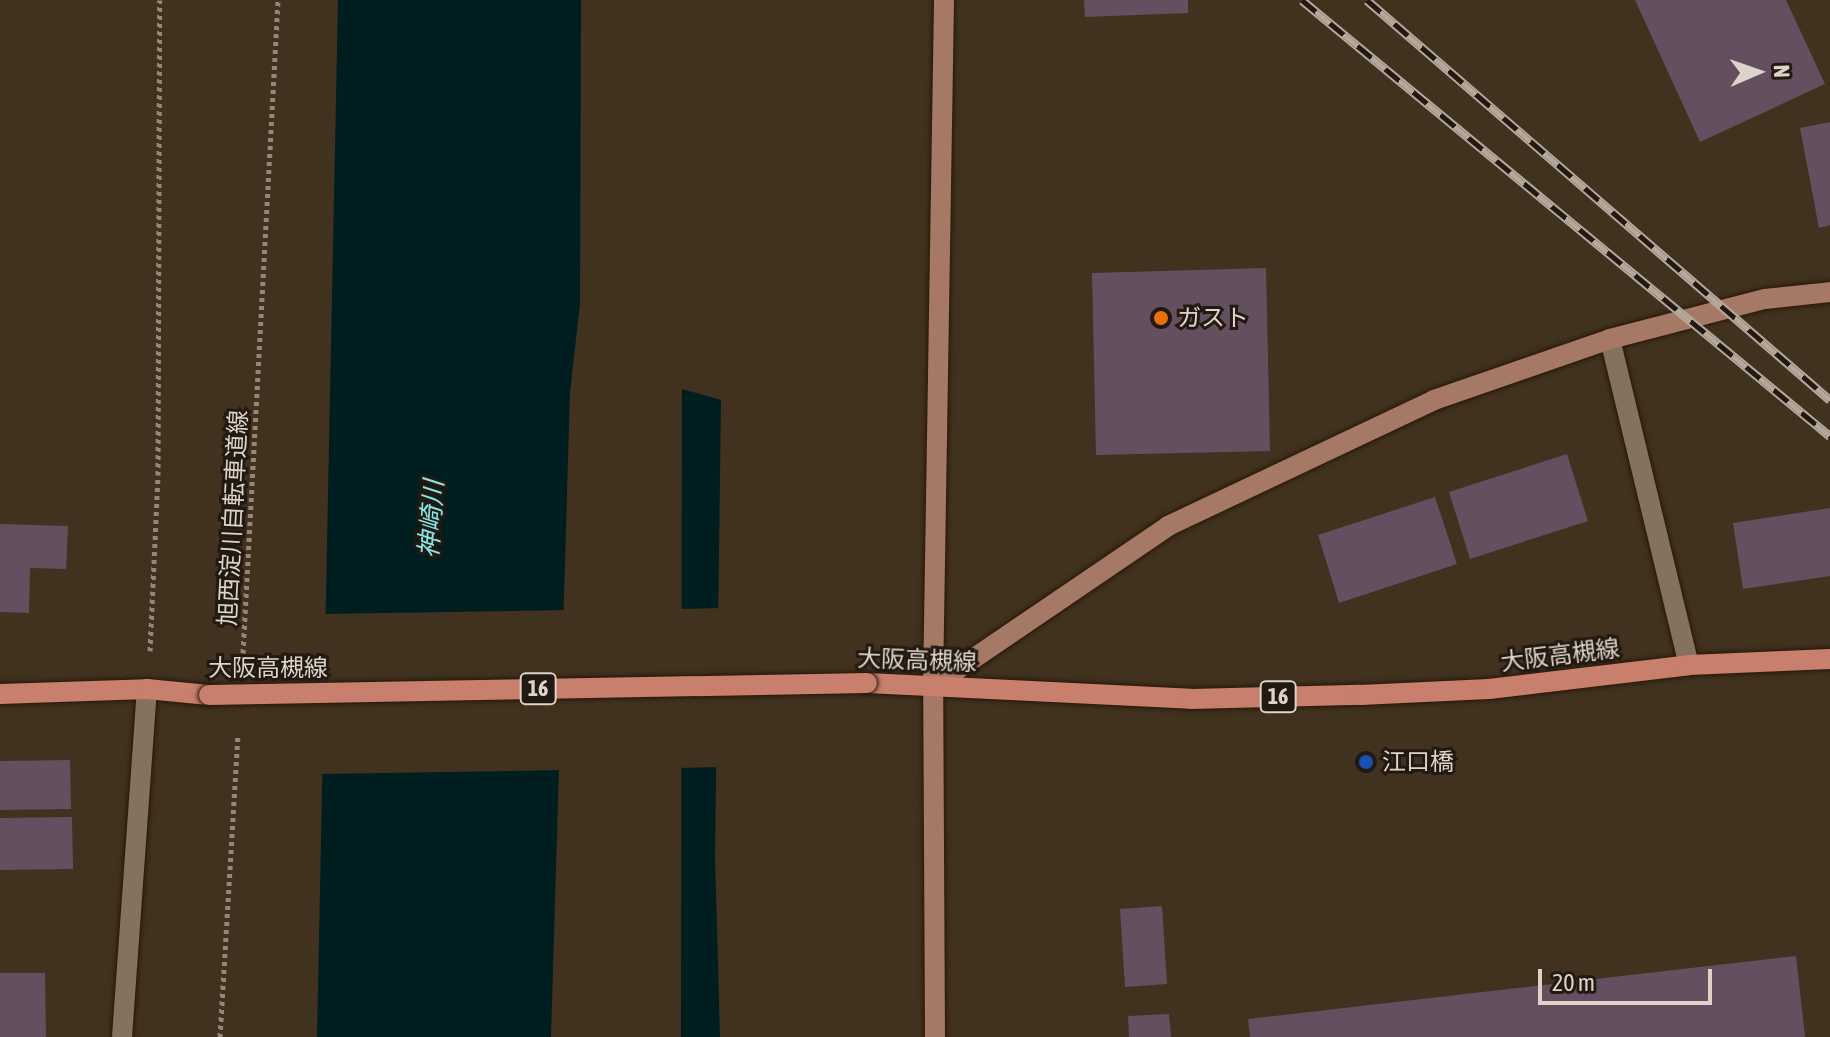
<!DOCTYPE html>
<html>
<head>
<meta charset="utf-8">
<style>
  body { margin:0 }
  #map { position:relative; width:1830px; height:1037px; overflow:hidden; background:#41311f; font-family:"Asap Condensed","Noto Sans JP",sans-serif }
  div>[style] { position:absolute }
  .water>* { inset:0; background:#001e1f }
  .pier>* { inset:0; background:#41311f }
  .building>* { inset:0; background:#634f5f }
  .path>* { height:5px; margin-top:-2.5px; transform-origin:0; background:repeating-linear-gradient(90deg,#948779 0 4px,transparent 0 8px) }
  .roads { filter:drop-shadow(0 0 2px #271807) drop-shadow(0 0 2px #271807) }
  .street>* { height:20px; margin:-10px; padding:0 10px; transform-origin:10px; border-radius:10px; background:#84725e }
  .secondary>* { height:20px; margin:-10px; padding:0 10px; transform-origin:10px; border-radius:10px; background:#a67866 }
  .primary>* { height:20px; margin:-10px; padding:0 10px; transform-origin:10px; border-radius:10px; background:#c87f6d }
  .rail>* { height:9px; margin-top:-4.5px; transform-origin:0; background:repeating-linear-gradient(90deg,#221a12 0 18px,#b3a89b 0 36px); box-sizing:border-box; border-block:2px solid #b3a89b }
  .bridges { filter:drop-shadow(0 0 2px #271807) drop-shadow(0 0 2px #271807) }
  .primary-bridge>* { height:20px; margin:-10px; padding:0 10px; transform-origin:10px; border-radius:10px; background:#c87f6d }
  .dots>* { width:22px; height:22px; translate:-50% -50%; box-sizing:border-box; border:4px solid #221a12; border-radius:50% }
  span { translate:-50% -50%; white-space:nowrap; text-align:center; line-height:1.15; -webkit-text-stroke:6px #221a12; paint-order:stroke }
  .shield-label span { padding:2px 6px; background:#221a12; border:2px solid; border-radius:6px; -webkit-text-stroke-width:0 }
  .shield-label { font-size:22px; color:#ddd3c8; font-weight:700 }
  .poi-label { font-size:24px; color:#ddd3c8 }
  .left { translate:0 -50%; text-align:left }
  .street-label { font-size:24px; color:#ddd3c8 }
  .water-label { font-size:26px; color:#87e7e7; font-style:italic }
  .north { position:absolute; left:1718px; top:32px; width:80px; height:80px; -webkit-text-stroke:6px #221a12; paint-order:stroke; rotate:88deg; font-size:22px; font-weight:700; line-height:32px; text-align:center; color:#ddd3c8 }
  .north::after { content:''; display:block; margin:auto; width:28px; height:36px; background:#ddd3c8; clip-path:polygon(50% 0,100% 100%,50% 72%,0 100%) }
  .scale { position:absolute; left:1538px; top:969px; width:174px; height:36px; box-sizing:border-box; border:4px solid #ddd3c8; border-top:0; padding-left:10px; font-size:24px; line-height:28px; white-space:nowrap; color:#ddd3c8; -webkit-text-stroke:6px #221a12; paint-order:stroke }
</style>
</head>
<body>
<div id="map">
  <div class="water">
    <i style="clip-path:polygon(338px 0,581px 0,580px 304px,570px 392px,551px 1037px,317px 1037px)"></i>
    <i style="clip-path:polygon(682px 389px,721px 400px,715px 856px,720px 1037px,681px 1037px)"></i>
  </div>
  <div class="pier">
    <i style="clip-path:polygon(723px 608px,720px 767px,677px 768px,677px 609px)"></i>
    <i style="clip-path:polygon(568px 610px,566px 770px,321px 774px,323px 614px)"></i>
  </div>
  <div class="building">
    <i style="clip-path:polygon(1084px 0,1188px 0,1188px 13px,1085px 17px)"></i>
    <i style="clip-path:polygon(1635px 0,1786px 0,1825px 84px,1700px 142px)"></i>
    <i style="clip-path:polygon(1830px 122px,1830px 225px,1819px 228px,1800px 128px)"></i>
    <i style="clip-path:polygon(1266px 268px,1270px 451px,1096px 455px,1092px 273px)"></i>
    <i style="clip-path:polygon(1567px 454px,1588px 521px,1470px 559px,1449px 492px)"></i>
    <i style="clip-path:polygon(1435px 497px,1457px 564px,1339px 603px,1318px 535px)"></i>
    <i style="clip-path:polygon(1830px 508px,1830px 576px,1743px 589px,1733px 523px)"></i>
    <i style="clip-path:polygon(0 524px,68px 526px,66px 569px,30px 568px,29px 613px,0 612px)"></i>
    <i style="clip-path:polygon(70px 760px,71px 809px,0 810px,0 761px)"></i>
    <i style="clip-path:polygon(72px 817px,73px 869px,0 870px,0 818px)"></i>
    <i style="clip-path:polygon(1162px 906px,1167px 984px,1125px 987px,1120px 909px)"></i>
    <i style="clip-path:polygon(1796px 956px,1805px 1037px,1250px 1037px,1248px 1019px)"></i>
    <i style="clip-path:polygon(0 973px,45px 973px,46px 1037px,0 1037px)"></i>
    <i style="clip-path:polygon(1169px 1014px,1171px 1037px,1129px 1037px,1128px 1016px)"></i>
  </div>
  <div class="path">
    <i style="left:150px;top:651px;width:176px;rotate:-87.4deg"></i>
    <i style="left:158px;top:475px;width:475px;rotate:-89.8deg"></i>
    <i style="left:243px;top:653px;width:654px;rotate:-86.93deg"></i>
    <i style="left:220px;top:1037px;width:303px;rotate:-86.6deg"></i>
  </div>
  <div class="roads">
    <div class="street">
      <i style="left:1610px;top:339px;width:335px;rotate:76.4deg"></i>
      <i style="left:122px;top:1037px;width:349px;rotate:-85.9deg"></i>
    </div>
    <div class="secondary">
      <i style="left:933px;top:686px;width:284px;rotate:-34.2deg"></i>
      <i style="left:1168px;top:526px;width:294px;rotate:-25.3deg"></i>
      <i style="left:1434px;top:400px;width:186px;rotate:-19.1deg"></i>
      <i style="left:1610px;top:339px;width:160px;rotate:-14.5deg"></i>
      <i style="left:1765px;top:299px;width:65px;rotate:-6.1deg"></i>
      <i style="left:935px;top:1037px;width:351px;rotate:-90.3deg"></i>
      <i style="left:933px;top:686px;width:686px;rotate:-89.08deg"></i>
    </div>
    <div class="primary">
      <i style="left:867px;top:683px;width:324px;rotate:2.8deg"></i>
      <i style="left:1191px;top:699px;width:169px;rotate:-1.4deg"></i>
      <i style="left:1360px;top:695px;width:129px;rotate:-2.7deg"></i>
      <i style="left:1489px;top:689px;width:201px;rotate:-6.8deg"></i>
      <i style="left:1689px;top:665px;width:141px;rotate:-2.4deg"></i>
      <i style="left:0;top:694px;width:147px;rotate:-1.9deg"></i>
      <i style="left:147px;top:689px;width:62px;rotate:5.5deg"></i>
    </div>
  </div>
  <div class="rail">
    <i style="left:1302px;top:0;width:685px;rotate:39.55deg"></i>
    <i style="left:1367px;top:0;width:612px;rotate:40.82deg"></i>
  </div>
  <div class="bridges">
    <div class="primary-bridge">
      <i style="left:209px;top:695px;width:658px;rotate:-1.04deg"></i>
    </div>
  </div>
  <div class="dots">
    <i style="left:1161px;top:318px;background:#e8710a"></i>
    <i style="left:1366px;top:762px;background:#1a4fb4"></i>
  </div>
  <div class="shield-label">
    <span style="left:538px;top:689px">16</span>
    <span style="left:1278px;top:697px">16</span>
  </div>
  <div class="poi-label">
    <span class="left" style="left:1177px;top:318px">ガスト</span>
    <span class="left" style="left:1382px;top:762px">江口橋</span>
  </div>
  <div class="street-label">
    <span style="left:233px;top:518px;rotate:-87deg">旭西淀川自転車道線</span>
    <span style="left:1560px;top:655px;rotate:-7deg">大阪高槻線</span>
    <span style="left:917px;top:660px;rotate:2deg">大阪高槻線</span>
    <span style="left:268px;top:668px">大阪高槻線</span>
  </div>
  <div class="water-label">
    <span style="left:432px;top:519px;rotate:-86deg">神崎川</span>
  </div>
  <div class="north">N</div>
  <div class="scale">20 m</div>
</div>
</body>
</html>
